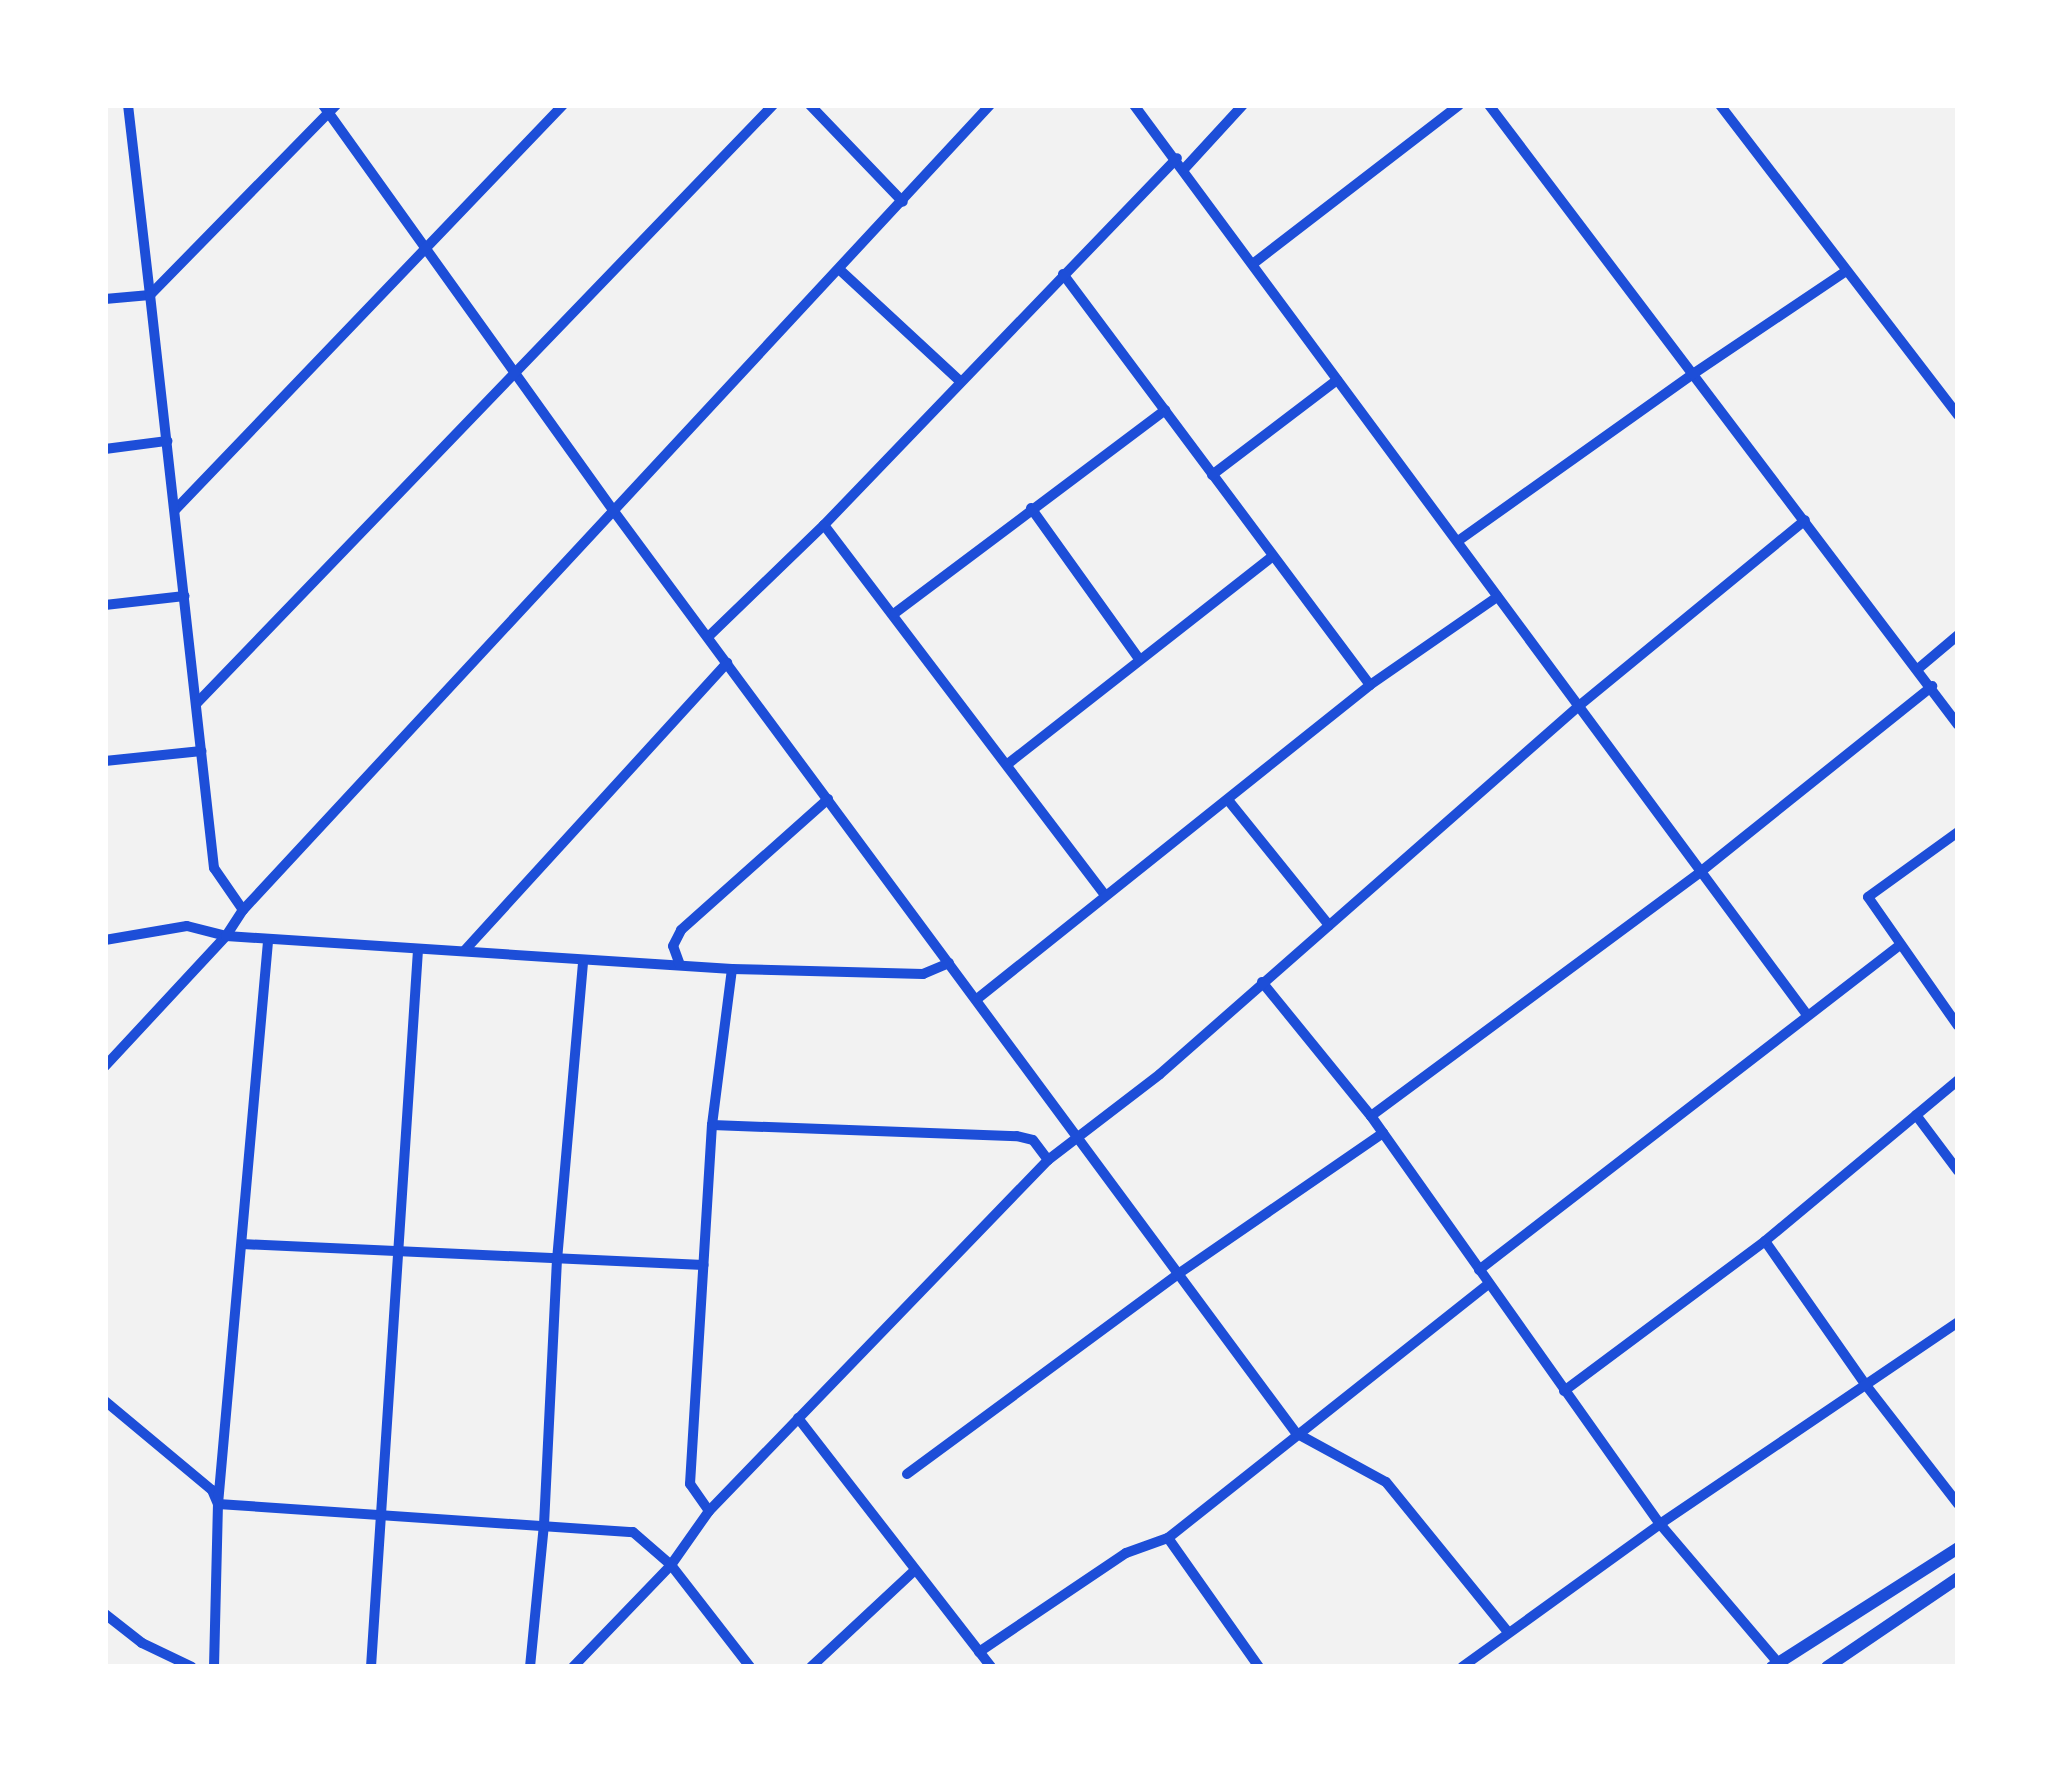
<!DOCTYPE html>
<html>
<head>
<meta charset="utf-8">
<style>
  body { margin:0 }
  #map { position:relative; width:2063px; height:1772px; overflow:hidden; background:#f2f2f2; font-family:"Nunito Sans",sans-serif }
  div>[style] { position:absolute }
  .minor>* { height:10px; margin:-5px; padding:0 5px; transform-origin:5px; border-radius:5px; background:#1d4ed8 }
  .tertiary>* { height:12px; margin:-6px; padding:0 6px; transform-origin:6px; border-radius:6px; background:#1d4ed8 }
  span { translate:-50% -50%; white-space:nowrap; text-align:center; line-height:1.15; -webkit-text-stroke:10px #fff; paint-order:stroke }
  .frame { position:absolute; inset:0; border:108px solid #fff; pointer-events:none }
</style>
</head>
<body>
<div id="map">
  <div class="minor">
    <i style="left:323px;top:105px;width:498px;rotate:54.4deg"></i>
    <i style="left:613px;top:510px;width:1148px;rotate:53.5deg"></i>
    <i style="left:1296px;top:1433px;width:102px;rotate:28.6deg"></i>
    <i style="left:1386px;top:1482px;width:193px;rotate:50.9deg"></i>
    <i style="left:810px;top:105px;width:134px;rotate:46.2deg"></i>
    <i style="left:1134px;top:105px;width:1132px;rotate:53.51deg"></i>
    <i style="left:1489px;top:105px;width:777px;rotate:52.89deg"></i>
    <i style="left:1720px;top:105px;width:391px;rotate:52.5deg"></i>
    <i style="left:1185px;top:168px;width:86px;rotate:-47.4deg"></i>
    <i style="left:1254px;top:263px;width:259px;rotate:-37.6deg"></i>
    <i style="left:840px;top:270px;width:163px;rotate:42.8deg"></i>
    <i style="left:1063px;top:274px;width:513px;rotate:53.24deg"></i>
    <i style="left:105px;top:299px;width:45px;rotate:-5.1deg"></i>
    <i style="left:150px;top:295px;width:191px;rotate:-96.6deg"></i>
    <i style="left:105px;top:449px;width:63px;rotate:-7.4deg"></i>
    <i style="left:1212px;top:475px;width:157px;rotate:-37.2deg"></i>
    <i style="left:1031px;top:508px;width:186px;rotate:54.4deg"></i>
    <i style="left:175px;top:510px;width:561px;rotate:-46.23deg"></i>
    <i style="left:824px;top:525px;width:463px;rotate:52.8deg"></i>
    <i style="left:1458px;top:541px;width:288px;rotate:-35.4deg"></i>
    <i style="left:1693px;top:374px;width:183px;rotate:-33.9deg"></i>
    <i style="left:105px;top:605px;width:80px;rotate:-6.5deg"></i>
    <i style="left:895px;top:613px;width:338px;rotate:-36.9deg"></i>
    <i style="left:708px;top:637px;width:161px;rotate:-44deg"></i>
    <i style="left:824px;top:525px;width:509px;rotate:-46.11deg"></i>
    <i style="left:1919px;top:668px;width:51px;rotate:-40.2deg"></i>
    <i style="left:196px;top:704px;width:832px;rotate:-46.07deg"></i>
    <i style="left:105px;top:761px;width:97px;rotate:-5.9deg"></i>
    <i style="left:1009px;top:763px;width:335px;rotate:-38.1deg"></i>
    <i style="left:1228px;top:800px;width:161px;rotate:51.1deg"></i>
    <i style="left:1958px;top:832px;width:111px;rotate:144.2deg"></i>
    <i style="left:1868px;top:897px;width:157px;rotate:55.1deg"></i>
    <i style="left:243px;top:910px;width:51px;rotate:-124.6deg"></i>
    <i style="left:214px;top:868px;width:577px;rotate:-96.37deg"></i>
    <i style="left:150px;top:295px;width:266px;rotate:-45.6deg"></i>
    <i style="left:105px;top:940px;width:83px;rotate:-9.7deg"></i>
    <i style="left:187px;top:926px;width:40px;rotate:14.4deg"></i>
    <i style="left:226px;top:936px;width:178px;rotate:132.9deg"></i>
    <i style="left:465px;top:950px;width:389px;rotate:-47.6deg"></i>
    <i style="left:949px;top:963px;width:28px;rotate:157deg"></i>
    <i style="left:923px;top:974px;width:191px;rotate:-178.5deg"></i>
    <i style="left:732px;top:969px;width:507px;rotate:-176.27deg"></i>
    <i style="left:226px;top:936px;width:31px;rotate:-57deg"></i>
    <i style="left:243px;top:910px;width:1098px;rotate:-47.14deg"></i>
    <i style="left:680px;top:965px;width:20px;rotate:-110deg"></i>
    <i style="left:673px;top:946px;width:18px;rotate:-63deg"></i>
    <i style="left:681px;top:930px;width:197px;rotate:-41.7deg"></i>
    <i style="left:1262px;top:982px;width:173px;rotate:50.9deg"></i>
    <i style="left:1371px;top:1116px;width:500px;rotate:54.7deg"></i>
    <i style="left:1660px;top:1524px;width:187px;rotate:49.6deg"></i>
    <i style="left:977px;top:999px;width:503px;rotate:-38.62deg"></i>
    <i style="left:1370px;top:685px;width:155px;rotate:-34.7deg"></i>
    <i style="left:1916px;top:1115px;width:70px;rotate:53.1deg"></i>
    <i style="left:1371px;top:1116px;width:408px;rotate:-36.5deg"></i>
    <i style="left:1699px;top:873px;width:299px;rotate:-38.7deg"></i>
    <i style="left:712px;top:1125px;width:305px;rotate:2.1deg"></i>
    <i style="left:1017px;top:1136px;width:16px;rotate:14deg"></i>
    <i style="left:1033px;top:1140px;width:25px;rotate:53deg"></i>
    <i style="left:1765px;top:1241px;width:174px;rotate:55deg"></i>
    <i style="left:1865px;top:1384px;width:152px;rotate:52.2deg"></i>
    <i style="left:242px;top:1244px;width:462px;rotate:2.6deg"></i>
    <i style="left:1479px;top:1270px;width:532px;rotate:-37.67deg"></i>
    <i style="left:1564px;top:1391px;width:251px;rotate:-36.7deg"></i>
    <i style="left:1765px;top:1241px;width:251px;rotate:-39.8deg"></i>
    <i style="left:105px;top:1401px;width:139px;rotate:39.8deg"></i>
    <i style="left:212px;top:1490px;width:15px;rotate:67deg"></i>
    <i style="left:218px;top:1504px;width:416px;rotate:3.9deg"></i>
    <i style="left:633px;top:1532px;width:50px;rotate:41deg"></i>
    <i style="left:671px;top:1565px;width:129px;rotate:52.2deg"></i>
    <i style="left:798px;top:1418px;width:315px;rotate:52.2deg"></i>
    <i style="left:907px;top:1474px;width:337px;rotate:-36.4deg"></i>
    <i style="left:1178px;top:1274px;width:249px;rotate:-34.5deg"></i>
    <i style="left:709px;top:1511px;width:33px;rotate:-125deg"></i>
    <i style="left:690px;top:1484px;width:360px;rotate:-86.5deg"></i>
    <i style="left:712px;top:1125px;width:157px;rotate:-82.7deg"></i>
    <i style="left:1168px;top:1538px;width:158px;rotate:54.8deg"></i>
    <i style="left:105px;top:1614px;width:47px;rotate:38.1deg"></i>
    <i style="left:142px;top:1643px;width:55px;rotate:25.6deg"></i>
    <i style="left:979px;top:1652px;width:177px;rotate:-34deg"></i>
    <i style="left:1126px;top:1553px;width:45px;rotate:-19.7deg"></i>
    <i style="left:1168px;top:1538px;width:409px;rotate:-38.4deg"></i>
    <i style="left:214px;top:1667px;width:163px;rotate:-88.6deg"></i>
    <i style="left:218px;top:1504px;width:565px;rotate:-84.92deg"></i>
    <i style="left:371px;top:1667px;width:719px;rotate:-86.25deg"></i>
    <i style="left:530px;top:1667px;width:143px;rotate:-84.4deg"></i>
    <i style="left:544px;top:1525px;width:265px;rotate:-87.2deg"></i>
    <i style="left:557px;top:1260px;width:300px;rotate:-85deg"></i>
    <i style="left:573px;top:1667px;width:141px;rotate:-46.1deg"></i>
    <i style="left:671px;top:1565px;width:66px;rotate:-54.9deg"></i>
    <i style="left:709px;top:1511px;width:488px;rotate:-46deg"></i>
    <i style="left:1048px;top:1160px;width:141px;rotate:-37.5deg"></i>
    <i style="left:1160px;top:1074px;width:559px;rotate:-41.3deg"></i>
    <i style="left:1580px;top:705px;width:291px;rotate:-39.4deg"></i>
    <i style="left:811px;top:1667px;width:142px;rotate:-43deg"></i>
    <i style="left:1462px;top:1667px;width:244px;rotate:-35.8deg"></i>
    <i style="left:1660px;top:1524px;width:360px;rotate:-34.1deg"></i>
  </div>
  <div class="tertiary">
    <i style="left:1772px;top:1667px;width:221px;rotate:-32.6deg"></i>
    <i style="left:1827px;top:1667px;width:158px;rotate:-34.2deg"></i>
  </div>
  <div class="frame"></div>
</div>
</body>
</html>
